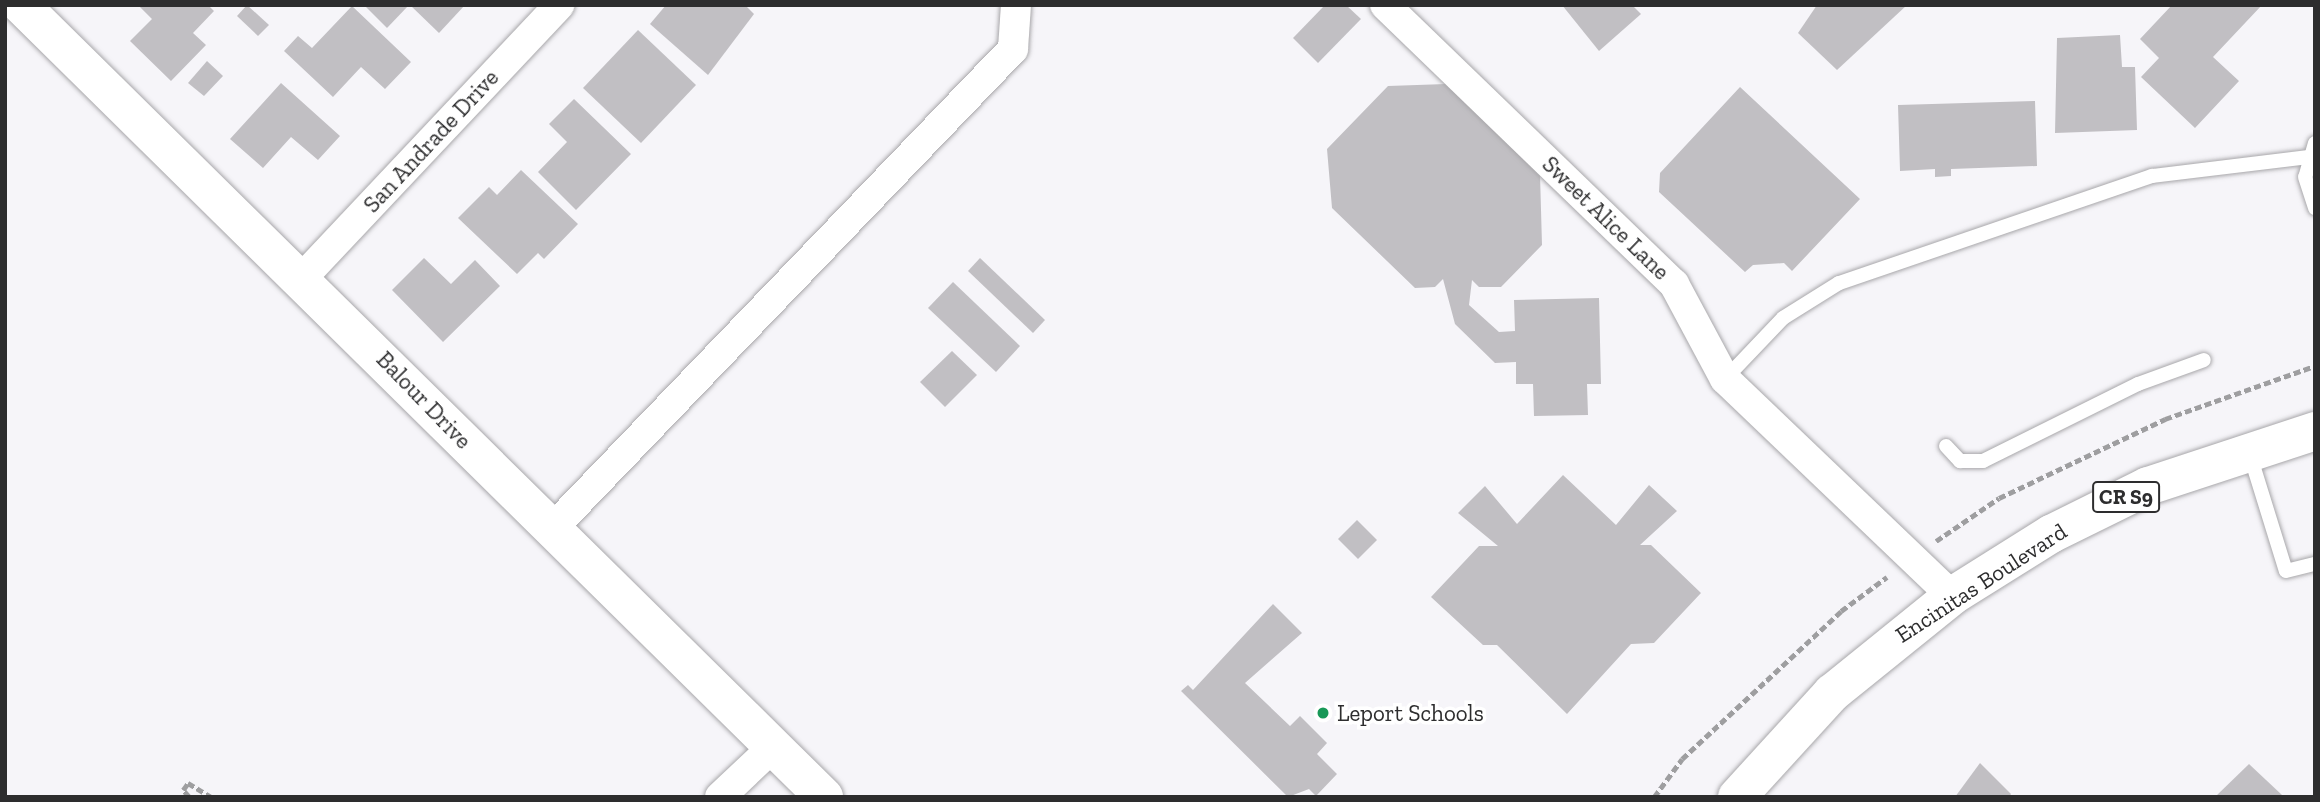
<!DOCTYPE html>
<html>
<head>
<meta charset="utf-8">
<style>
  body { margin:0 }
  #map { position:relative; width:2320px; height:802px; overflow:hidden; background:#f6f5f9; font-family:"Zilla Slab",serif }
  div>[style] { position:absolute }
  .building>* { inset:0; background:#c1bfc3 }
  .path>* { height:4.5px; margin-top:-2.25px; transform-origin:0; background:repeating-linear-gradient(90deg,#9e9ea0 0 7px,transparent 0 10.5px) }
  .roads { filter:drop-shadow(0 0 2px #a8a7aa) drop-shadow(0 0 2px #a8a7aa) }
  .lane>* { height:14px; margin:-7px; padding:0 7px; transform-origin:7px; border-radius:7px; background:#fff }
  .street>* { height:30px; margin:-15px; padding:0 15px; transform-origin:15px; border-radius:15px; background:#fff }
  .secondary>* { height:38px; margin:-19px; padding:0 19px; transform-origin:19px; border-radius:19px; background:#fff }
  .primary>* { height:38px; margin:-19px; padding:0 19px; transform-origin:19px; border-radius:19px; background:#fff }
  .dots>* { width:19px; height:19px; translate:-50% -50%; box-sizing:border-box; border:4px solid #fff; border-radius:50% }
  span { translate:-50% -50%; white-space:nowrap; text-align:center; line-height:1.15; -webkit-text-stroke:7px #fff; paint-order:stroke }
  .shield-label span { padding:2px 5px; background:#fff; border:2px solid; border-radius:5px; -webkit-text-stroke-width:0 }
  .shield-label { font-size:21px; color:#2d2d2e; font-weight:700 }
  .street-label { font-size:23px; color:#2d2d2e }
  .poi-label { font-size:23px; color:#2d2d2e }
  .left { translate:0 -50%; text-align:left }
  .frame { position:absolute; inset:0; border:7px solid #2d2d2e; pointer-events:none }
</style>
</head>
<body>
<div id="map">
  <div class="building">
    <i style="clip-path:polygon(138px 5px,208px 5px,214px 11px,193px 33px,206px 45px,171px 81px,130px 41px,152px 19px)"></i>
    <i style="clip-path:polygon(247px 5px,269px 25px,258px 36px,237px 16px)"></i>
    <i style="clip-path:polygon(364px 5px,409px 5px,387px 28px)"></i>
    <i style="clip-path:polygon(410px 5px,465px 5px,439px 33px)"></i>
    <i style="clip-path:polygon(666px 5px,745px 5px,754px 14px,708px 75px,650px 24px)"></i>
    <i style="clip-path:polygon(1325px 5px,1346px 5px,1361px 19px,1318px 63px,1293px 38px)"></i>
    <i style="clip-path:polygon(1562px 5px,1632px 5px,1641px 14px,1599px 51px)"></i>
    <i style="clip-path:polygon(1817px 5px,1907px 5px,1837px 70px,1798px 33px)"></i>
    <i style="clip-path:polygon(2172px 5px,2262px 5px,2213px 57px,2239px 81px,2195px 128px,2141px 77px,2159px 58px,2140px 39px)"></i>
    <i style="clip-path:polygon(352px 6px,411px 62px,385px 89px,361px 67px,333px 97px,284px 51px,298px 36px,312px 48px)"></i>
    <i style="clip-path:polygon(638px 30px,696px 85px,641px 143px,583px 88px)"></i>
    <i style="clip-path:polygon(2120px 35px,2122px 67px,2135px 67px,2137px 130px,2055px 133px,2057px 38px)"></i>
    <i style="clip-path:polygon(207px 61px,223px 76px,204px 96px,188px 83px)"></i>
    <i style="clip-path:polygon(281px 83px,340px 136px,318px 160px,291px 137px,263px 168px,230px 139px)"></i>
    <i style="clip-path:polygon(1446px 84px,1540px 174px,1542px 245px,1501px 287px,1479px 287px,1472px 280px,1469px 305px,1499px 332px,1515px 331px,1514px 300px,1599px 298px,1601px 384px,1587px 384px,1588px 415px,1534px 416px,1533px 384px,1516px 384px,1516px 362px,1495px 363px,1455px 324px,1443px 279px,1435px 287px,1415px 288px,1332px 208px,1327px 149px,1388px 86px)"></i>
    <i style="clip-path:polygon(1740px 87px,1860px 199px,1792px 271px,1784px 263px,1753px 265px,1745px 272px,1659px 192px,1660px 173px)"></i>
    <i style="clip-path:polygon(574px 99px,631px 154px,576px 210px,538px 172px,567px 142px,549px 124px)"></i>
    <i style="clip-path:polygon(2035px 101px,2037px 166px,1951px 169px,1951px 176px,1935px 177px,1935px 169px,1900px 171px,1898px 105px)"></i>
    <i style="clip-path:polygon(521px 170px,578px 224px,544px 259px,538px 253px,517px 274px,458px 218px,489px 187px,497px 195px)"></i>
    <i style="clip-path:polygon(424px 258px,451px 284px,475px 260px,500px 286px,443px 342px,392px 290px)"></i>
    <i style="clip-path:polygon(980px 258px,1045px 320px,1033px 333px,968px 271px)"></i>
    <i style="clip-path:polygon(953px 282px,1020px 346px,996px 372px,928px 308px)"></i>
    <i style="clip-path:polygon(952px 351px,977px 375px,945px 407px,920px 382px)"></i>
    <i style="clip-path:polygon(1563px 475px,1616px 525px,1649px 485px,1677px 511px,1640px 545px,1651px 545px,1701px 593px,1654px 643px,1631px 644px,1567px 714px,1497px 645px,1483px 645px,1431px 597px,1479px 546px,1498px 546px,1458px 513px,1485px 486px,1517px 524px)"></i>
    <i style="clip-path:polygon(1357px 520px,1377px 540px,1358px 559px,1338px 539px)"></i>
    <i style="clip-path:polygon(1273px 604px,1302px 633px,1245px 683px,1290px 726px,1300px 716px,1327px 743px,1317px 754px,1337px 774px,1316px 796px,1309px 789px,1288px 797px,1181px 691px,1188px 685px,1193px 690px)"></i>
    <i style="clip-path:polygon(1980px 763px,2011px 794px,2009px 797px,1955px 797px)"></i>
    <i style="clip-path:polygon(2249px 764px,2282px 795px,2215px 797px)"></i>
  </div>
  <div class="path">
    <i style="left:1936px;top:541px;width:76px;rotate:-34.3deg"></i>
    <i style="left:1999px;top:498px;width:184px;rotate:-25.4deg"></i>
    <i style="left:2165px;top:419px;width:159px;rotate:-19.5deg"></i>
    <i style="left:189px;top:797px;width:9px;rotate:-131deg"></i>
    <i style="left:183px;top:790px;width:9px;rotate:-54deg"></i>
    <i style="left:188px;top:783px;width:27px;rotate:31deg"></i>
    <i style="left:1654px;top:797px;width:47px;rotate:-53.6deg"></i>
    <i style="left:1682px;top:759px;width:217px;rotate:-42.9deg"></i>
    <i style="left:1841px;top:611px;width:57px;rotate:-36.5deg"></i>
  </div>
  <div class="roads">
    <div class="lane">
      <i style="left:2315px;top:143px;width:35px;rotate:106deg"></i>
      <i style="left:2305px;top:177px;width:33px;rotate:72deg"></i>
      <i style="left:1725px;top:379px;width:84px;rotate:-46.4deg"></i>
      <i style="left:1783px;top:318px;width:66px;rotate:-32deg"></i>
      <i style="left:1839px;top:283px;width:331px;rotate:-18.9deg"></i>
      <i style="left:2152px;top:176px;width:157px;rotate:-6.9deg"></i>
      <i style="left:1946px;top:446px;width:21px;rotate:47deg"></i>
      <i style="left:1960px;top:461px;width:23px"></i>
      <i style="left:1983px;top:461px;width:173px;rotate:-26.4deg"></i>
      <i style="left:2138px;top:384px;width:70px;rotate:-20deg"></i>
      <i style="left:2250px;top:455px;width:121px;rotate:72.8deg"></i>
      <i style="left:2286px;top:571px;width:30px;rotate:-14deg"></i>
    </div>
    <div class="street">
      <i style="left:1385px;top:5px;width:402px;rotate:44deg"></i>
      <i style="left:1674px;top:284px;width:108px;rotate:61.8deg"></i>
      <i style="left:1725px;top:379px;width:314px;rotate:43.7deg"></i>
      <i style="left:303px;top:277px;width:374px;rotate:-46.7deg"></i>
      <i style="left:551px;top:530px;width:667px;rotate:-46.15deg"></i>
      <i style="left:1013px;top:49px;width:44px;rotate:-86.1deg"></i>
      <i style="left:720px;top:797px;width:74px;rotate:-43.4deg"></i>
    </div>
    <div class="secondary">
      <i style="left:21px;top:5px;width:1128px;rotate:44.6deg"></i>
    </div>
    <div class="primary">
      <i style="left:1737px;top:797px;width:141px;rotate:-47.6deg"></i>
      <i style="left:1832px;top:693px;width:154px;rotate:-38.9deg"></i>
      <i style="left:1952px;top:596px;width:117px;rotate:-32.1deg"></i>
      <i style="left:2051px;top:534px;width:108px;rotate:-26.3deg"></i>
      <i style="left:2148px;top:486px;width:176px;rotate:-18.2deg"></i>
    </div>
  </div>
  <div class="dots">
    <i style="left:1323px;top:713px;background:#189857"></i>
  </div>
  <div class="shield-label">
    <span style="left:2126px;top:497px">CR S9</span>
  </div>
  <div class="street-label">
    <span style="left:431px;top:141px;rotate:-47deg">San Andrade Drive</span>
    <span style="left:1606px;top:218px;rotate:44deg">Sweet Alice Lane</span>
    <span style="left:424px;top:400px;rotate:46deg">Balour Drive</span>
    <span style="left:1981px;top:583px;rotate:-33deg">Encinitas Boulevard</span>
  </div>
  <div class="poi-label">
    <span class="left" style="left:1337px;top:713px">Leport Schools</span>
  </div>
  <div class="frame"></div>
</div>
</body>
</html>
